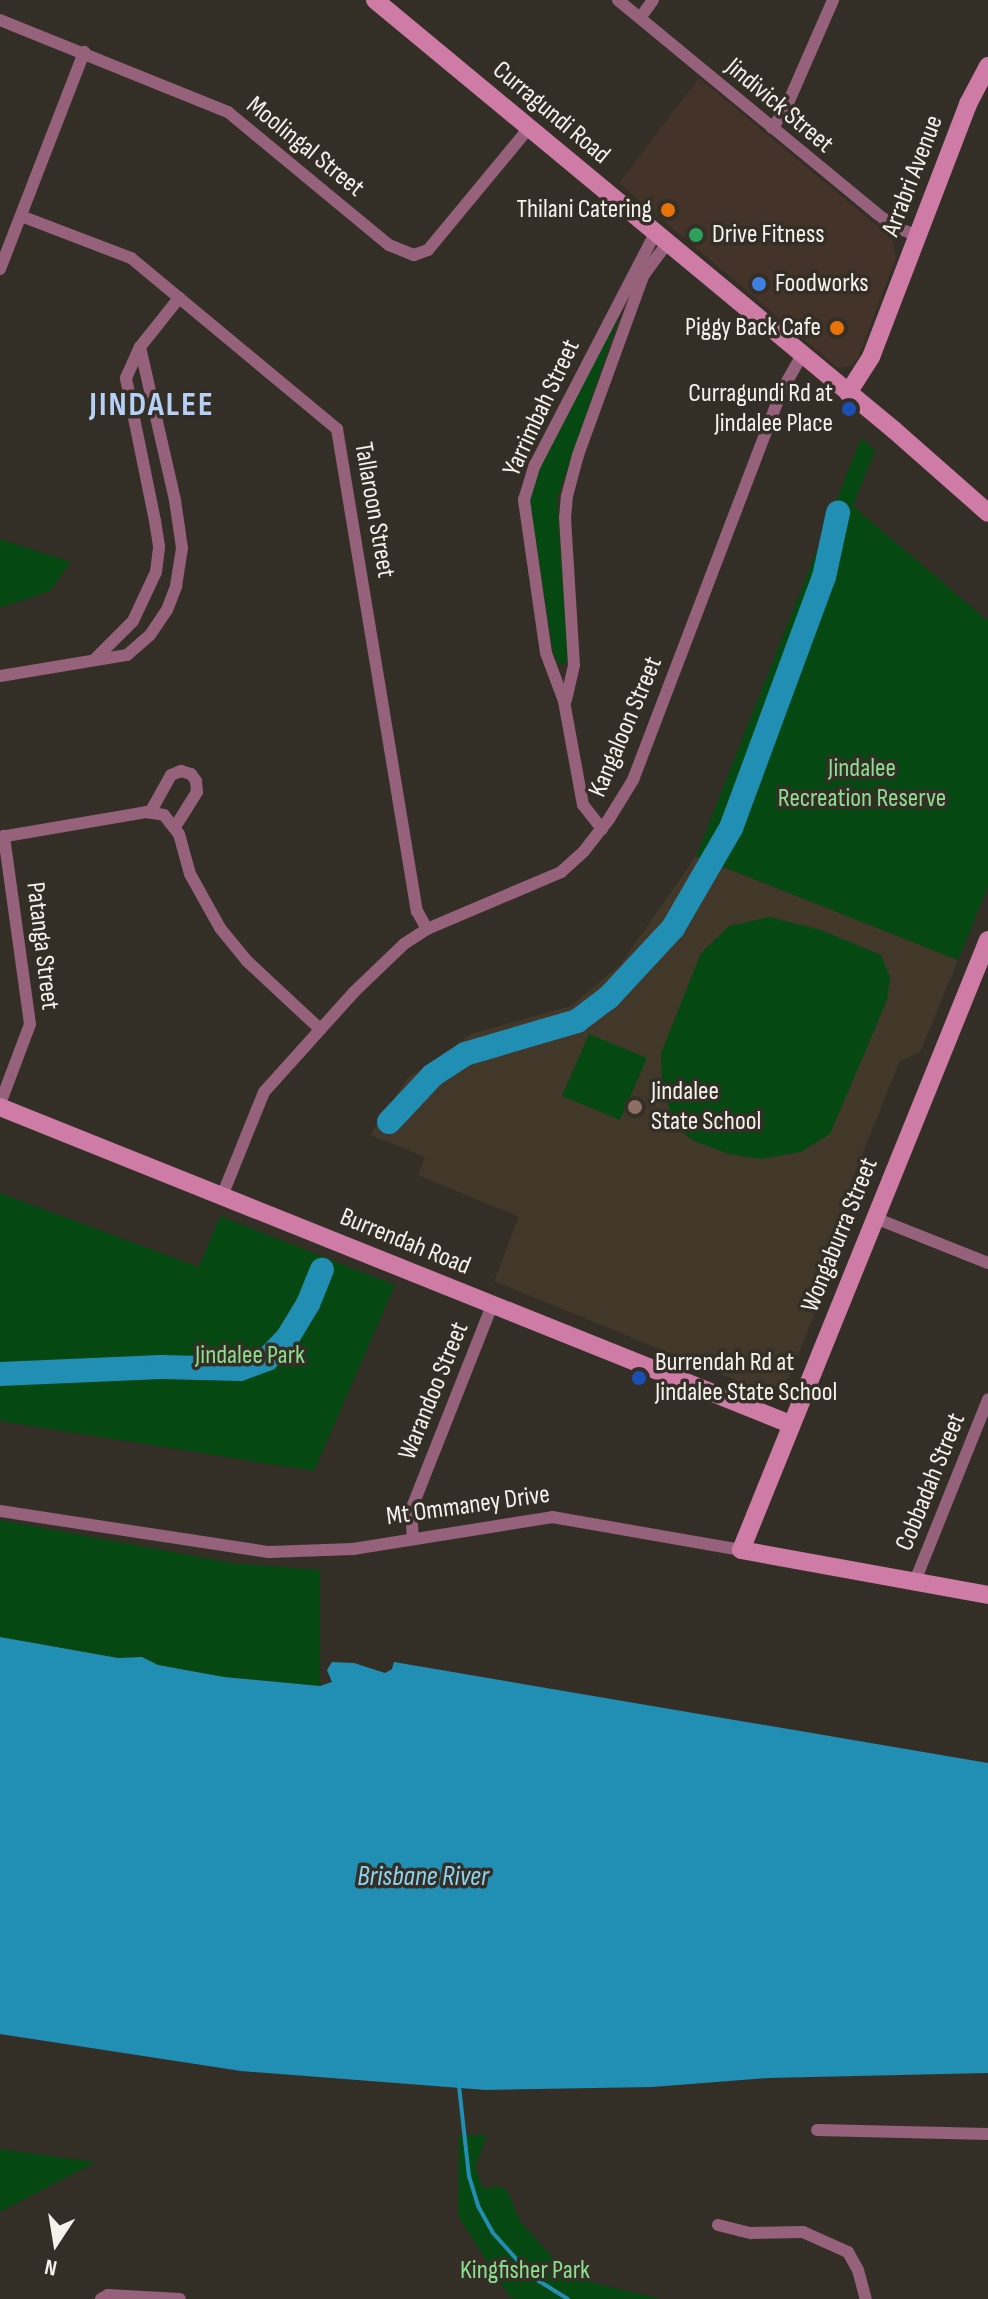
<!DOCTYPE html>
<html>
<head>
<meta charset="utf-8">
<style>
  body { margin:0 }
  #map { position:relative; width:988px; height:2299px; overflow:hidden; background:#342f26; font-family:"Sofia Sans Condensed",sans-serif }
  div>[style] { position:absolute }
  .commercial>* { inset:0; background:#433328 }
  .built>* { inset:0; background:#41382a }
  .green>* { inset:0; background:#064811 }
  .water>* { inset:0; background:#218eb3 }
  .stream>* { height:4px; margin:-2px; padding:0 2px; transform-origin:2px; border-radius:2px; background:#218eb3 }
  .river>* { height:24px; margin:-12px; padding:0 12px; transform-origin:12px; border-radius:12px; background:#218eb3 }
  .street>* { height:12px; margin:-6px; padding:0 6px; transform-origin:6px; border-radius:6px; background:#95617b }
  .secondary>* { height:18px; margin:-9px; padding:0 9px; transform-origin:9px; border-radius:9px; background:#ce7ca6 }
  .dots>* { width:22px; height:22px; translate:-50% -50%; box-sizing:border-box; border:4px solid #342f26; border-radius:50% }
  span { translate:-50% -50%; white-space:nowrap; text-align:center; line-height:1.15; -webkit-text-stroke:7px #342f26; paint-order:stroke }
  .street-label { font-size:26px; color:#f5f1ec }
  .poi-label { font-size:26px; color:#f5f1ec }
  .right { translate:-100% -50%; text-align:right }
  .left { translate:0 -50%; text-align:left }
  .park-label { font-size:26px; color:#8cdf8f }
  .water-label { font-size:28px; color:#8dd4f2; font-style:italic }
  .district-label { font-size:34px; color:#b6d0f6; font-weight:700; letter-spacing:2px }
  .north { position:absolute; left:16px; top:2203px; width:80px; height:80px; -webkit-text-stroke:6px #342f26; paint-order:stroke; rotate:192deg; font-size:22px; font-weight:700; line-height:32px; text-align:center; color:#f5f1ec }
  .north::after { content:''; display:block; margin:auto; width:28px; height:36px; background:#f5f1ec; clip-path:polygon(50% 0,100% 100%,50% 72%,0 100%) }
</style>
</head>
<body>
<div id="map">
  <div class="commercial">
    <i style="clip-path:polygon(699px 78px,892px 238px,896px 258px,857px 360px,851px 366px,838px 368px,830px 361px,619px 183px)"></i>
  </div>
  <div class="built">
    <i style="clip-path:polygon(696px 856px,958px 960px,920px 1052px,899px 1062px,850px 1185px,859px 1200px,859px 1206px,788px 1379px,772px 1391px,762px 1391px,494px 1281px,519px 1217px,418px 1175px,425px 1157px,370px 1135px,407px 1079px,471px 1034px,571px 1006px,621px 964px)"></i>
  </div>
  <div class="green">
    <i style="clip-path:polygon(621px 311px,557px 499px,568px 653px,566px 663px,559px 665px,553px 652px,529px 497px,536px 474px)"></i>
    <i style="clip-path:polygon(861px 438px,875px 450px,853px 506px,988px 621px,988px 886px,958px 960px,696px 856px)"></i>
    <i style="clip-path:polygon(0 539px,71px 562px,50px 591px,0 608px)"></i>
    <i style="clip-path:polygon(769px 917px,821px 930px,881px 955px,890px 977px,887px 1000px,830px 1134px,801px 1152px,761px 1159px,729px 1154px,694px 1141px,675px 1127px,662px 1086px,661px 1053px,701px 953px,729px 926px)"></i>
    <i style="clip-path:polygon(589px 1034px,647px 1058px,620px 1120px,562px 1096px)"></i>
    <i style="clip-path:polygon(0 1193px,199px 1267px,220px 1216px,395px 1285px,314px 1471px,0 1421px)"></i>
    <i style="clip-path:polygon(0 1520px,232px 1563px,320px 1570px,320px 1686px,224px 1677px,158px 1665px,142px 1657px,118px 1658px,0 1637px)"></i>
    <i style="clip-path:polygon(459px 2135px,487px 2135px,475px 2167px,483px 2188px,499px 2186px,507px 2190px,520px 2221px,562px 2268px,586px 2281px,661px 2299px,515px 2299px,509px 2296px,458px 2216px)"></i>
    <i style="clip-path:polygon(0 2149px,96px 2162px,0 2212px)"></i>
  </div>
  <div class="water">
    <i style="clip-path:polygon(0 1637px,118px 1658px,142px 1657px,158px 1665px,224px 1677px,320px 1686px,332px 1682px,327px 1670px,332px 1662px,354px 1663px,385px 1673px,392px 1669px,394px 1662px,988px 1763px,988px 2073px,768px 2078px,652px 2087px,486px 2090px,241px 2071px,0 2034px)"></i>
  </div>
  <div class="stream">
    <i style="left:459px;top:2086px;width:91px;rotate:83.7deg"></i>
    <i style="left:469px;top:2176px;width:31px;rotate:73deg"></i>
    <i style="left:478px;top:2206px;width:31px;rotate:61deg"></i>
    <i style="left:493px;top:2233px;width:36px;rotate:48deg"></i>
    <i style="left:517px;top:2260px;width:30px;rotate:44deg"></i>
    <i style="left:539px;top:2281px;width:34px;rotate:32deg"></i>
  </div>
  <div class="river">
    <i style="left:389px;top:1122px;width:64px;rotate:-46.9deg"></i>
    <i style="left:433px;top:1075px;width:38px;rotate:-33deg"></i>
    <i style="left:465px;top:1054px;width:117px;rotate:-16.4deg"></i>
    <i style="left:577px;top:1021px;width:39px;rotate:-37deg"></i>
    <i style="left:608px;top:998px;width:96px;rotate:-47.1deg"></i>
    <i style="left:673px;top:928px;width:116px;rotate:-59.9deg"></i>
    <i style="left:731px;top:828px;width:268px;rotate:-69.7deg"></i>
    <i style="left:824px;top:577px;width:66px;rotate:-77.7deg"></i>
    <i style="left:0;top:1374px;width:161px;rotate:-2.5deg"></i>
    <i style="left:161px;top:1367px;width:79px;rotate:1.5deg"></i>
    <i style="left:240px;top:1369px;width:29px;rotate:-20deg"></i>
    <i style="left:267px;top:1359px;width:30px;rotate:-46deg"></i>
    <i style="left:288px;top:1337px;width:39px;rotate:-59deg"></i>
    <i style="left:308px;top:1304px;width:37px;rotate:-68deg"></i>
  </div>
  <div class="street">
    <i style="left:618px;top:0;width:335px;rotate:39.5deg"></i>
    <i style="left:876px;top:213px;width:24px;rotate:36deg"></i>
    <i style="left:895px;top:227px;width:25px;rotate:21deg"></i>
    <i style="left:640px;top:18px;width:22px;rotate:-54deg"></i>
    <i style="left:0;top:20px;width:246px;rotate:22deg"></i>
    <i style="left:228px;top:112px;width:209px;rotate:39.6deg"></i>
    <i style="left:389px;top:245px;width:27px;rotate:22deg"></i>
    <i style="left:414px;top:255px;width:15px;rotate:-20deg"></i>
    <i style="left:428px;top:250px;width:158px;rotate:-50.4deg"></i>
    <i style="left:772px;top:128px;width:22px;rotate:-54deg"></i>
    <i style="left:785px;top:110px;width:120px;rotate:-66.4deg"></i>
    <i style="left:21px;top:216px;width:118px;rotate:20.9deg"></i>
    <i style="left:131px;top:258px;width:268px;rotate:39.7deg"></i>
    <i style="left:337px;top:429px;width:489px;rotate:80.6deg"></i>
    <i style="left:417px;top:911px;width:21px;rotate:61deg"></i>
    <i style="left:0;top:269px;width:233px;rotate:-68.8deg"></i>
    <i style="left:96px;top:658px;width:52px;rotate:-45deg"></i>
    <i style="left:133px;top:621px;width:54px;rotate:-64.9deg"></i>
    <i style="left:156px;top:572px;width:26px;rotate:-83deg"></i>
    <i style="left:159px;top:546px;width:25px;rotate:-99deg"></i>
    <i style="left:155px;top:521px;width:146px;rotate:-101.5deg"></i>
    <i style="left:126px;top:378px;width:34px;rotate:-66deg"></i>
    <i style="left:140px;top:347px;width:63px;rotate:-51.5deg"></i>
    <i style="left:0;top:676px;width:129px;rotate:-9.4deg"></i>
    <i style="left:127px;top:655px;width:30px;rotate:-41deg"></i>
    <i style="left:150px;top:635px;width:30px;rotate:-56deg"></i>
    <i style="left:167px;top:610px;width:26px;rotate:-69deg"></i>
    <i style="left:176px;top:586px;width:38px;rotate:-81deg"></i>
    <i style="left:182px;top:548px;width:49px;rotate:-98.3deg"></i>
    <i style="left:175px;top:500px;width:157px;rotate:-102.9deg"></i>
    <i style="left:566px;top:700px;width:36px;rotate:-77deg"></i>
    <i style="left:574px;top:665px;width:147px;rotate:-93.5deg"></i>
    <i style="left:565px;top:518px;width:22px;rotate:-85deg"></i>
    <i style="left:567px;top:496px;width:42px;rotate:-75deg"></i>
    <i style="left:578px;top:455px;width:190px;rotate:-70deg"></i>
    <i style="left:643px;top:276px;width:42px;rotate:-53.7deg"></i>
    <i style="left:151px;top:811px;width:41px;rotate:-60.9deg"></i>
    <i style="left:171px;top:775px;width:11px;rotate:-22deg"></i>
    <i style="left:181px;top:771px;width:10px;rotate:17deg"></i>
    <i style="left:191px;top:774px;width:9px;rotate:54deg"></i>
    <i style="left:196px;top:781px;width:11px;rotate:85deg"></i>
    <i style="left:197px;top:792px;width:41px;rotate:122.2deg"></i>
    <i style="left:602px;top:829px;width:31px;rotate:-128deg"></i>
    <i style="left:583px;top:805px;width:106px;rotate:-100.4deg"></i>
    <i style="left:564px;top:701px;width:51px;rotate:-110.6deg"></i>
    <i style="left:546px;top:653px;width:155px;rotate:-98.2deg"></i>
    <i style="left:524px;top:500px;width:37px;rotate:-73deg"></i>
    <i style="left:535px;top:465px;width:263px;rotate:-62.6deg"></i>
    <i style="left:0;top:837px;width:148px;rotate:-9.7deg"></i>
    <i style="left:146px;top:812px;width:18px;rotate:9deg"></i>
    <i style="left:164px;top:815px;width:24px;rotate:52deg"></i>
    <i style="left:179px;top:834px;width:41px;rotate:74.6deg"></i>
    <i style="left:190px;top:874px;width:62px;rotate:60.9deg"></i>
    <i style="left:220px;top:928px;width:43px;rotate:50.7deg"></i>
    <i style="left:247px;top:961px;width:100px;rotate:43deg"></i>
    <i style="left:0;top:1104px;width:85px;rotate:-69.4deg"></i>
    <i style="left:30px;top:1024px;width:190px;rotate:-97.9deg"></i>
    <i style="left:222px;top:1196px;width:112px;rotate:-68deg"></i>
    <i style="left:264px;top:1092px;width:135px;rotate:-48deg"></i>
    <i style="left:354px;top:992px;width:69px;rotate:-43.8deg"></i>
    <i style="left:404px;top:944px;width:27px;rotate:-33deg"></i>
    <i style="left:427px;top:929px;width:146px;rotate:-23deg"></i>
    <i style="left:561px;top:872px;width:31px;rotate:-42deg"></i>
    <i style="left:584px;top:851px;width:41px;rotate:-52deg"></i>
    <i style="left:609px;top:819px;width:46px;rotate:-58.4deg"></i>
    <i style="left:633px;top:780px;width:417px;rotate:-69.1deg"></i>
    <i style="left:782px;top:390px;width:40px;rotate:-60.3deg"></i>
    <i style="left:875px;top:1218px;width:122px;rotate:21.7deg"></i>
    <i style="left:0;top:1511px;width:272px;rotate:8.7deg"></i>
    <i style="left:269px;top:1552px;width:84px;rotate:-2deg"></i>
    <i style="left:353px;top:1549px;width:202px;rotate:-9.1deg"></i>
    <i style="left:552px;top:1517px;width:192px;rotate:9.9deg"></i>
    <i style="left:413px;top:1539px;width:29px;rotate:-94deg"></i>
    <i style="left:411px;top:1510px;width:220px;rotate:-68.4deg"></i>
    <i style="left:915px;top:1581px;width:196px;rotate:-68.1deg"></i>
    <i style="left:817px;top:2130px;width:171px;rotate:1.3deg"></i>
    <i style="left:718px;top:2225px;width:34px;rotate:14deg"></i>
    <i style="left:751px;top:2233px;width:52px;rotate:-1.1deg"></i>
    <i style="left:803px;top:2232px;width:49px;rotate:24deg"></i>
    <i style="left:848px;top:2252px;width:21px;rotate:61deg"></i>
    <i style="left:858px;top:2270px;width:30px;rotate:75deg"></i>
    <i style="left:101px;top:2299px;width:8px;rotate:-30deg"></i>
    <i style="left:108px;top:2295px;width:72px;rotate:3.2deg"></i>
  </div>
  <div class="secondary">
    <i style="left:375px;top:0;width:674px;rotate:39.64deg"></i>
    <i style="left:894px;top:430px;width:125px;rotate:41.4deg"></i>
    <i style="left:848px;top:393px;width:43px;rotate:-57.4deg"></i>
    <i style="left:871px;top:357px;width:271px;rotate:-69deg"></i>
    <i style="left:968px;top:104px;width:43px;rotate:-62.2deg"></i>
    <i style="left:988px;top:940px;width:658px;rotate:112.04deg"></i>
    <i style="left:741px;top:1550px;width:251px;rotate:10.3deg"></i>
    <i style="left:0;top:1107px;width:851px;rotate:21.86deg"></i>
  </div>
  <div class="dots">
    <i style="left:668px;top:210px;background:#e8710a"></i>
    <i style="left:696px;top:235px;background:#2e9e5b"></i>
    <i style="left:759px;top:284px;background:#3f7fe0"></i>
    <i style="left:837px;top:328px;background:#e8710a"></i>
    <i style="left:849px;top:409px;background:#1a4fb4"></i>
    <i style="left:635px;top:1107px;background:#8d6e63"></i>
    <i style="left:639px;top:1378px;background:#1a4fb4"></i>
  </div>
  <div class="street-label">
    <span style="left:779px;top:106px;rotate:40deg">Jindivick Street</span>
    <span style="left:551px;top:113px;rotate:40deg">Curragundi Road</span>
    <span style="left:305px;top:147px;rotate:39deg">Moolingal Street</span>
    <span style="left:913px;top:176px;rotate:-69deg">Arrabri Avenue</span>
    <span style="left:542px;top:408px;rotate:-65deg">Yarrimbah Street</span>
    <span style="left:374px;top:510px;rotate:80deg">Tallaroon Street</span>
    <span style="left:626px;top:727px;rotate:-67deg">Kangaloon Street</span>
    <span style="left:42px;top:946px;rotate:83deg">Patanga Street</span>
    <span style="left:840px;top:1235px;rotate:-68deg">Wongaburra Street</span>
    <span style="left:405px;top:1242px;rotate:22deg">Burrendah Road</span>
    <span style="left:434px;top:1391px;rotate:-68deg">Warandoo Street</span>
    <span style="left:931px;top:1482px;rotate:-68deg">Cobbadah Street</span>
    <span style="left:468px;top:1506px;rotate:-8deg">Mt Ommaney Drive</span>
  </div>
  <div class="poi-label">
    <span class="right" style="left:652px;top:210px">Thilani Catering</span>
    <span class="left" style="left:712px;top:235px">Drive Fitness</span>
    <span class="left" style="left:775px;top:284px">Foodworks</span>
    <span class="right" style="left:821px;top:328px">Piggy Back Cafe</span>
    <span class="right" style="left:833px;top:409px">Curragundi Rd at<br>Jindalee Place</span>
    <span class="left" style="left:651px;top:1107px">Jindalee<br>State School</span>
    <span class="left" style="left:655px;top:1378px">Burrendah Rd at<br>Jindalee State School</span>
  </div>
  <div class="park-label">
    <span style="left:862px;top:784px">Jindalee<br>Recreation Reserve</span>
    <span style="left:250px;top:1356px">Jindalee Park</span>
    <span style="left:525px;top:2271px">Kingfisher Park</span>
  </div>
  <div class="water-label">
    <span style="left:423px;top:1877px">Brisbane River</span>
  </div>
  <div class="district-label">
    <span style="left:152px;top:405px">JINDALEE</span>
  </div>
  <div class="north">N</div>
</div>
</body>
</html>
